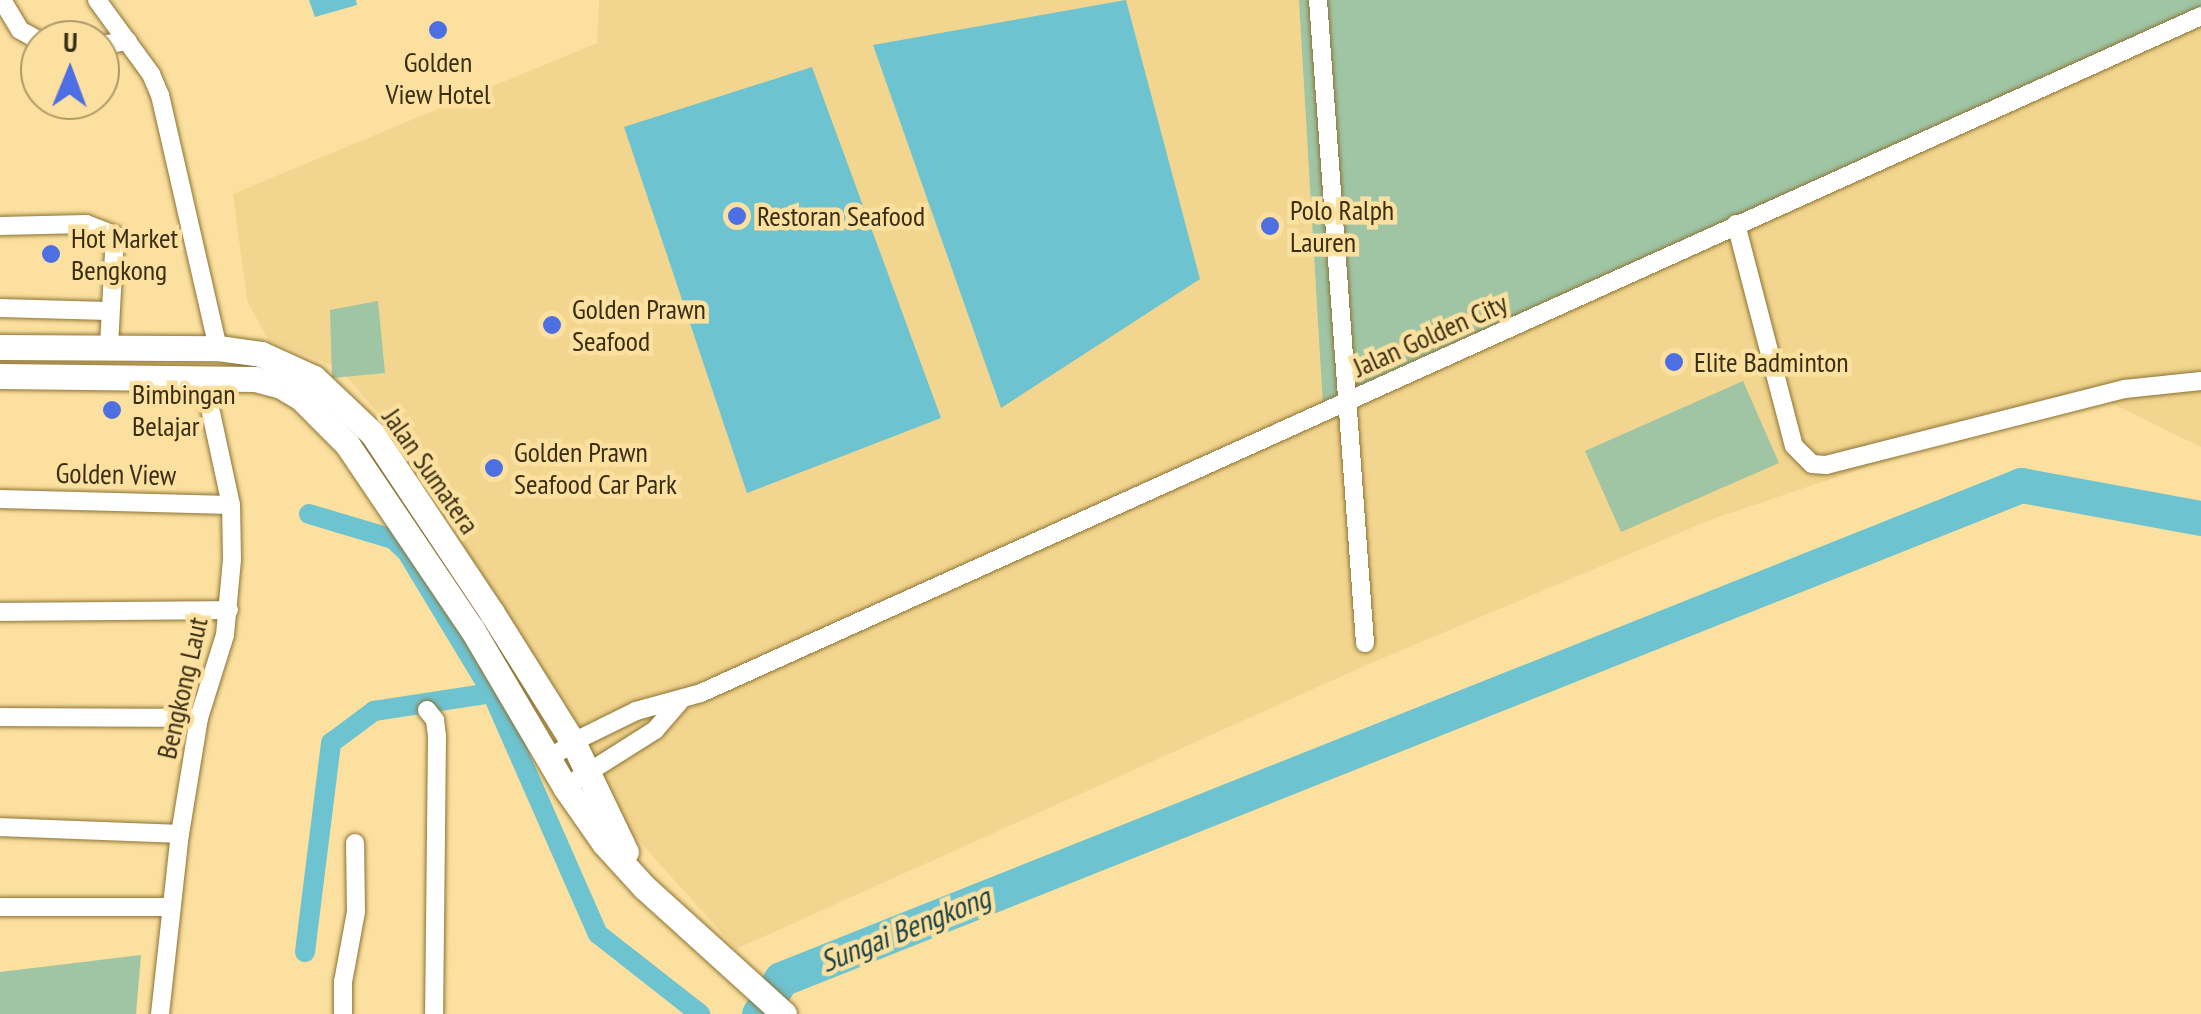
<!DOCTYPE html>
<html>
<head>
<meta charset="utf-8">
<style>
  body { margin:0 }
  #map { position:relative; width:2201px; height:1014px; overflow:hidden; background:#fbe09f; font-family:"PT Sans Narrow",sans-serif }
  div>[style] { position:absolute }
  .built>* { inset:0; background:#f2d58e }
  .green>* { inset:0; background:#9fc5a4 }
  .water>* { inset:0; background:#6ec3d0 }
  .canal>* { height:20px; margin:-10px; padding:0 10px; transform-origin:10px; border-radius:10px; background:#6ec3d0 }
  .river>* { height:35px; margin:-17.5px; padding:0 17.5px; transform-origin:17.5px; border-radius:17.5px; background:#6ec3d0 }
  .roads { filter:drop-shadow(0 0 2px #8c7334) drop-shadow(0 0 2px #8c7334) }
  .street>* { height:18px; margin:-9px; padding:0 9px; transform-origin:9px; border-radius:9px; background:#fff }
  .secondary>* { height:25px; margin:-12.5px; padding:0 12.5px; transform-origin:12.5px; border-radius:12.5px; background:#fff }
  .dots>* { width:28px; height:28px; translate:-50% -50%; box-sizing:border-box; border:5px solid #fbe09f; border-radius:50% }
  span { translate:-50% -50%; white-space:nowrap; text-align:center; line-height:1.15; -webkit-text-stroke:9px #fbe09f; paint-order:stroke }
  .poi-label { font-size:28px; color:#392e14 }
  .left { translate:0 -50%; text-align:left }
  .street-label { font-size:28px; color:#392e14 }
  .water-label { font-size:30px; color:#184147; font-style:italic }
  .north { position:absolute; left:20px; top:20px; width:100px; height:100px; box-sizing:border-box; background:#fbe09f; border:2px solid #ad9967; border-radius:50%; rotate:1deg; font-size:28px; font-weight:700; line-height:40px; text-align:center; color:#392e14 }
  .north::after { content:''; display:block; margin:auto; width:35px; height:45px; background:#4e6fe3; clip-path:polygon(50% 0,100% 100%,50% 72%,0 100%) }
</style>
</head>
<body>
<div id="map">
  <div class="built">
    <i style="clip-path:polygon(599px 0,2201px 0,2201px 447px,2097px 396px,2004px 421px,1715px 518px,1371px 663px,736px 949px,632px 833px,399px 437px,339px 368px,268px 340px,247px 300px,233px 194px,597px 43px)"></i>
  </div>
  <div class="green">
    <i style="clip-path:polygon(1299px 0,2201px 0,2201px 11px,1323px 406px)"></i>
    <i style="clip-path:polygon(378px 301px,385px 373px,332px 378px,330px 310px)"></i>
    <i style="clip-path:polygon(1743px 381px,1779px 463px,1621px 532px,1585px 451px)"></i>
    <i style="clip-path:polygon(141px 955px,136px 1014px,0 1014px,0 972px)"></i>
  </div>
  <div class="water">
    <i style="clip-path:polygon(309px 0,356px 0,357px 5px,315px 17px)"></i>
    <i style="clip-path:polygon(1126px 0,1200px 279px,1001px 408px,873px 45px)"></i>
    <i style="clip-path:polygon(812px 67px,941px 418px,747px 493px,624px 127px)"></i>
  </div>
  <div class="canal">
    <i style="left:309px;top:514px;width:88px;rotate:16.6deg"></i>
    <i style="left:393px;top:539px;width:19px;rotate:43deg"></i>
    <i style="left:407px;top:552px;width:165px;rotate:58.9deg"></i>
    <i style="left:305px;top:952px;width:211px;rotate:-82.9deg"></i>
    <i style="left:331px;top:743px;width:54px;rotate:-36.7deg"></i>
    <i style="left:374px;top:711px;width:119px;rotate:-8.7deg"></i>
    <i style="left:492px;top:693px;width:263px;rotate:66.3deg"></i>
    <i style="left:598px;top:934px;width:130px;rotate:38.1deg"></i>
  </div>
  <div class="river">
    <i style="left:759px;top:1014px;width:41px;rotate:-57.8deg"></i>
    <i style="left:781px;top:979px;width:1335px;rotate:-21.72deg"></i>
    <i style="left:2021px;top:485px;width:183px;rotate:10.4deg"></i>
  </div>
  <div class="roads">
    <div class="street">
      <i style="left:2px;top:0;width:35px;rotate:59deg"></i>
      <i style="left:20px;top:30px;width:23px;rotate:29deg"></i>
      <i style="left:97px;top:0;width:92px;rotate:53.9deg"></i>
      <i style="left:151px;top:74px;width:23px;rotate:67deg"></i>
      <i style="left:160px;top:95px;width:260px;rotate:77.1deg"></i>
      <i style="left:1318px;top:0;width:645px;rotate:85.82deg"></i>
      <i style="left:100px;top:45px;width:28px;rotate:-8deg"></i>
      <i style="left:1736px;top:224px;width:229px;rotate:75.4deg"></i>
      <i style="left:1794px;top:446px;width:25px;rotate:45deg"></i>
      <i style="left:1812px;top:464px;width:14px;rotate:4deg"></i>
      <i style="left:1826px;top:465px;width:309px;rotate:-14.3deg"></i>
      <i style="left:2125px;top:389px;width:76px;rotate:-6deg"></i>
      <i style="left:0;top:226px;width:86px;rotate:-1.3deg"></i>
      <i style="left:86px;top:224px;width:31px;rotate:21deg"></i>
      <i style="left:115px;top:235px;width:112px;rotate:93.1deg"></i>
      <i style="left:0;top:308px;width:108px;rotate:1.6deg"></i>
      <i style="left:0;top:499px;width:231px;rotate:1.5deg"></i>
      <i style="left:0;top:612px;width:229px;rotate:-0.5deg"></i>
      <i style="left:427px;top:710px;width:13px;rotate:51deg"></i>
      <i style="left:435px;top:720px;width:16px;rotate:83deg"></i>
      <i style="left:437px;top:736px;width:278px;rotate:90.6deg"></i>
      <i style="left:0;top:717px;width:199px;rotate:0.3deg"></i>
      <i style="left:549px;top:759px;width:29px;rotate:-35deg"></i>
      <i style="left:573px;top:742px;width:70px;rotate:-26.2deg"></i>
      <i style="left:636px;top:711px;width:67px;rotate:-15.5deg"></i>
      <i style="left:701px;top:693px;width:1646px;rotate:-24.29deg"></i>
      <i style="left:565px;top:787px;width:107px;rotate:-32.3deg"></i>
      <i style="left:655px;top:730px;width:37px;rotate:-49deg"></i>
      <i style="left:0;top:827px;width:180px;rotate:2.2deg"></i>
      <i style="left:0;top:907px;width:171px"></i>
      <i style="left:160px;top:1014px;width:181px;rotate:-83.7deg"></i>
      <i style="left:180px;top:834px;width:118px;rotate:-80.7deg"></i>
      <i style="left:199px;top:718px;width:87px;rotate:-72.6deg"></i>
      <i style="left:225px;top:635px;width:75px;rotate:-84.7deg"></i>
      <i style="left:232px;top:560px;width:55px;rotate:-91deg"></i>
      <i style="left:231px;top:505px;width:132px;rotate:-102.2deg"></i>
      <i style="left:343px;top:1014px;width:32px;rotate:-90deg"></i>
      <i style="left:343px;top:982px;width:71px;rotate:-79.5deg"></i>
      <i style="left:356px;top:912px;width:69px;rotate:-90.8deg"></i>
    </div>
    <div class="secondary">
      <i style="left:0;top:347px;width:218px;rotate:0.3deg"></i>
      <i style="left:218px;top:348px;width:43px;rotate:7.9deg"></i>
      <i style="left:261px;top:354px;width:58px;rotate:24.4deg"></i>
      <i style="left:314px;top:378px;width:80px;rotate:43.5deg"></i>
      <i style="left:372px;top:433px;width:216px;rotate:56.3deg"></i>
      <i style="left:492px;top:613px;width:152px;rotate:57.9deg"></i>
      <i style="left:573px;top:742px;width:122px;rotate:64.3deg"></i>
      <i style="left:0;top:376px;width:255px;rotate:0.7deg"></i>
      <i style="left:255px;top:379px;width:27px;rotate:15deg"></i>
      <i style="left:281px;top:386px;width:23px;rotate:31deg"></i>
      <i style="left:301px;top:398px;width:65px;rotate:45deg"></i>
      <i style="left:347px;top:444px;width:223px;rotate:56deg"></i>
      <i style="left:472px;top:629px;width:183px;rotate:59.5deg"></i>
      <i style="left:565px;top:787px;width:68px;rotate:55.1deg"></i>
      <i style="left:604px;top:843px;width:59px;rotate:47.7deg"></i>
      <i style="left:644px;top:887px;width:189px;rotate:42.2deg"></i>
    </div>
  </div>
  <div class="dots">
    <i style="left:438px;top:30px;background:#4e6fe3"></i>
    <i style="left:737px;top:216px;background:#4e6fe3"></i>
    <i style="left:1270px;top:226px;background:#4e6fe3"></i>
    <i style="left:51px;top:254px;background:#4e6fe3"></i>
    <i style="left:552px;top:325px;background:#4e6fe3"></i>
    <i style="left:1674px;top:362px;background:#4e6fe3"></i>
    <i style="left:112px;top:410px;background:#4e6fe3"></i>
    <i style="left:494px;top:468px;background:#4e6fe3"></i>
  </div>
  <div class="poi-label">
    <span style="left:438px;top:78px">Golden<br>View Hotel</span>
    <span class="left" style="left:1290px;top:226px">Polo Ralph<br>Lauren</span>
    <span class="left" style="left:757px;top:216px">Restoran Seafood</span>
    <span class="left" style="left:71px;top:254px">Hot Market<br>Bengkong</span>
    <span class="left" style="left:572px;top:325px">Golden Prawn<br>Seafood</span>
    <span class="left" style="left:1694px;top:362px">Elite Badminton</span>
    <span class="left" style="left:132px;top:410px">Bimbingan<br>Belajar</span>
    <span class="left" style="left:514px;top:468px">Golden Prawn<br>Seafood Car Park</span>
  </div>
  <div class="street-label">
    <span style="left:1430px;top:335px;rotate:-24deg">Jalan Golden City</span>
    <span style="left:431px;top:471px;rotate:55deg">Jalan Sumatera</span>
    <span style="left:116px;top:474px;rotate:1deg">Golden View</span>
    <span style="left:182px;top:688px;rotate:-77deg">Bengkong Laut</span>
  </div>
  <div class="water-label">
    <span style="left:905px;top:929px;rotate:-22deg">Sungai Bengkong</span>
  </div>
  <div class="north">U</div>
</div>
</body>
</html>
